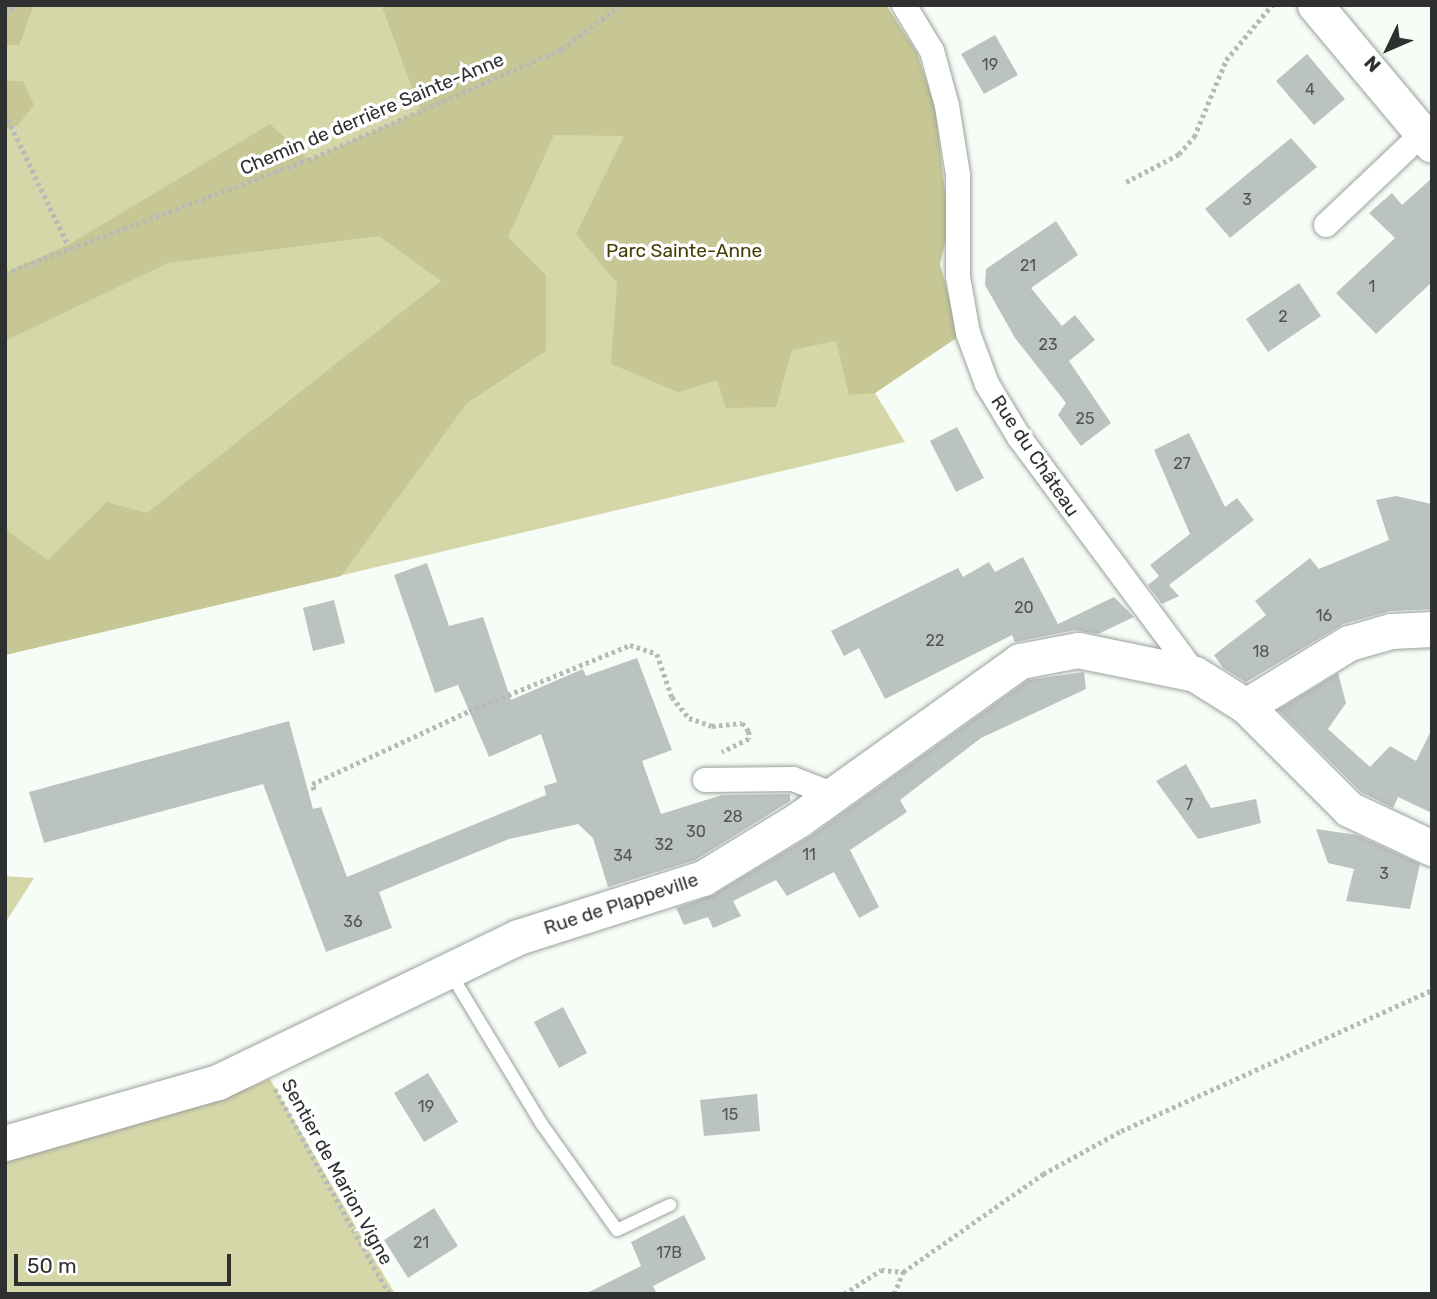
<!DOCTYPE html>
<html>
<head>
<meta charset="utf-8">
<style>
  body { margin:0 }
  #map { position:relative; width:1437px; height:1299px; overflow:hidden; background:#f6fcf6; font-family:Rubik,sans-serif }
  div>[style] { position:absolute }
  .green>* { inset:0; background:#d6d7a9 }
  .forest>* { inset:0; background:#c6c794 }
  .building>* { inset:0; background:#bbc3c0 }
  .path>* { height:4.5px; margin-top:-2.25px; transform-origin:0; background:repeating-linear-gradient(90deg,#b6bbb7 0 3.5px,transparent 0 7px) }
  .roads { filter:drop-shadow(0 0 2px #9ba19c) drop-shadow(0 0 2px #9ba19c) }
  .lane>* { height:12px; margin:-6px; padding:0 6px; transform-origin:6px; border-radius:6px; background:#fff }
  .street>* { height:24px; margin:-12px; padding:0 12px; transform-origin:12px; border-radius:12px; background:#fff }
  .secondary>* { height:35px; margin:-17.5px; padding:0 17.5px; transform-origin:17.5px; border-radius:17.5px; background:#fff }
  span { translate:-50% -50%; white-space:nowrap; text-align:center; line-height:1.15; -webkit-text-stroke:7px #fff; paint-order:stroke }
  .number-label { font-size:16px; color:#515653 }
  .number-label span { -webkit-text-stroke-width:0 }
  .street-label { font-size:19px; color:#2e312f }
  .park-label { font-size:19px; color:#403e00 }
  .frame { position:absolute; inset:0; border:7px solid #2e312f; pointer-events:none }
  .north { position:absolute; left:1353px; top:14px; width:70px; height:70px; -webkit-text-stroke:5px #fff; paint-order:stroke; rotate:226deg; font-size:19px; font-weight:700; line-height:28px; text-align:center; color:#2e312f }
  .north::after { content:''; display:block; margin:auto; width:24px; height:32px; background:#2e312f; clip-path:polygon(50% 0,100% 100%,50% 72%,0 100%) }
  .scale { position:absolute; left:14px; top:1254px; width:217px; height:32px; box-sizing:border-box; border:4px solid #2e312f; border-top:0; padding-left:9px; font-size:21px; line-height:24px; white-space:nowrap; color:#2e312f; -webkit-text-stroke:5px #fff; paint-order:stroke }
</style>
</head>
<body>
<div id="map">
  <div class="green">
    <i style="clip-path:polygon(34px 5px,381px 5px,420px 111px,886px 5px,917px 53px,949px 226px,940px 264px,959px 336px,875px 393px,905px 442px,5px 655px,5px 129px,17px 126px,23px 81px,5px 80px,5px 45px,20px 45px)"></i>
    <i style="clip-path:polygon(5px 876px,34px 878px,5px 923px)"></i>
    <i style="clip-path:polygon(236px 1065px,251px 1087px,270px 1079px,395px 1294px,5px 1294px,5px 1129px)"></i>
  </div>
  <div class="forest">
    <i style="clip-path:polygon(5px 5px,34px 5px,20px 45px,5px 45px)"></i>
    <i style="clip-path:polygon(381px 5px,886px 5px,917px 53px,935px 107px,949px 226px,940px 264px,959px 336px,875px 393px,849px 395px,836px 341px,792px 350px,776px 407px,726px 408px,717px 380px,678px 392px,611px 364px,617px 283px,576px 234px,624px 136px,554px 135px,508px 237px,546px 275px,546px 351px,467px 403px,341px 576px,5px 655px,5px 529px,48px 560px,107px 502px,147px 513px,441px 281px,379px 236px,168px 263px,5px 341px,5px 273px,68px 245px,270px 124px,309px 160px,420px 111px)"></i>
    <i style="clip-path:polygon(5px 80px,23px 81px,34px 105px,17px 126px,5px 129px)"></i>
  </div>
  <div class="building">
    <i style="clip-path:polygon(995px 35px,1018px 75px,984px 94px,961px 54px)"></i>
    <i style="clip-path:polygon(1307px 54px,1345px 99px,1314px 125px,1276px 81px)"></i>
    <i style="clip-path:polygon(1291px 138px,1317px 167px,1230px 238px,1205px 209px)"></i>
    <i style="clip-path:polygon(1432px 178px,1432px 282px,1376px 334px,1336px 293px,1395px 238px,1369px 213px,1392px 193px,1402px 205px)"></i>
    <i style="clip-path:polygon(1056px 221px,1078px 255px,1031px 288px,1062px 326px,1075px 315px,1095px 340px,1069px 361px,1111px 423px,1081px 446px,1058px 415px,1066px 403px,1015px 338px,985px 285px,986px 269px)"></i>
    <i style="clip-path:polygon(1299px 283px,1321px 316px,1268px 352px,1246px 319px)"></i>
    <i style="clip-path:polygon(957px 427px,984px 478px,956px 492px,930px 441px)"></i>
    <i style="clip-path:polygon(1189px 433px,1225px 507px,1237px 498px,1254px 520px,1169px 585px,1179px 596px,1162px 604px,1148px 585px,1159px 576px,1150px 565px,1190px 534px,1154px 450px)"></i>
    <i style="clip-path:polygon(1396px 496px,1432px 504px,1432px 609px,1390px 611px,1343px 624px,1246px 682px,1223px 668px,1214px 655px,1266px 615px,1255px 601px,1310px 558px,1319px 569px,1389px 540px,1376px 500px)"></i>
    <i style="clip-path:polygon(1023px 557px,1058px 624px,1114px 597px,1134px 617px,1098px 634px,1075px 630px,1015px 642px,1012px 635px,885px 699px,859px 648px,844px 656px,831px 631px,958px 568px,963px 577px,989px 562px,995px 572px)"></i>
    <i style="clip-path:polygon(427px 563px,449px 626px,483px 617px,511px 700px,583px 669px,586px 676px,637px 658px,672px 750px,642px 761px,661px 814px,722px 795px,790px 794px,790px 801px,695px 860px,608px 887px,593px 838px,578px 824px,509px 839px,379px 892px,392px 928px,326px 952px,263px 784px,44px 843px,29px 792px,289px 721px,313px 809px,321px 807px,347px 877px,546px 795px,544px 786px,557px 782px,541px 734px,489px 757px,458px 685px,435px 693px,394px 575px)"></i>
    <i style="clip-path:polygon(334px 600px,345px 643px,313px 651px,303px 608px)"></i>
    <i style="clip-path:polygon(1084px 672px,1086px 689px,981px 738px,900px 800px,907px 812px,850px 850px,879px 907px,859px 918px,834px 872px,787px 896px,776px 880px,733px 901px,741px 916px,713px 928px,708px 917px,684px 925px,676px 908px,713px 895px,809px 837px,1028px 680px)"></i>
    <i style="clip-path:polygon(1338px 673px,1346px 703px,1328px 729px,1370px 767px,1390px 746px,1416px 761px,1432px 729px,1432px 813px,1398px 797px,1393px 808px,1361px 792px,1278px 710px)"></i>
    <i style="clip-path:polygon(1186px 764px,1211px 808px,1256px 799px,1261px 823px,1198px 839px,1156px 781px)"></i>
    <i style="clip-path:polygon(1316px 829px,1357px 835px,1420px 864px,1410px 909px,1346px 901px,1354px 869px,1328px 863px)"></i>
    <i style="clip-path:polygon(563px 1007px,587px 1053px,559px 1068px,534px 1022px)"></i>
    <i style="clip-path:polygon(428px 1073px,458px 1122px,424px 1142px,394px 1093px)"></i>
    <i style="clip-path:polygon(757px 1094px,760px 1131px,704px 1136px,700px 1100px)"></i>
    <i style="clip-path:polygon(434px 1208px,458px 1246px,408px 1278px,384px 1240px)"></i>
    <i style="clip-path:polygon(684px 1215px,706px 1259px,653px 1286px,657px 1294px,585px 1294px,641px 1266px,631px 1242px)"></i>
  </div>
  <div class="path">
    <i style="left:5px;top:14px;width:15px;rotate:-37deg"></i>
    <i style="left:5px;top:113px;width:146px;rotate:64.5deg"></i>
    <i style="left:1126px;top:182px;width:60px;rotate:-27.8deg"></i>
    <i style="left:1179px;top:154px;width:23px;rotate:-49deg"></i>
    <i style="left:1194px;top:137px;width:83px;rotate:-67.4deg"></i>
    <i style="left:1226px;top:60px;width:72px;rotate:-50.1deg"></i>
    <i style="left:5px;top:273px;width:323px;rotate:-20.5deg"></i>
    <i style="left:308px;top:160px;width:277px;rotate:-23.6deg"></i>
    <i style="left:562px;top:49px;width:74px;rotate:-36.7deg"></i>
    <i style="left:314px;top:790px;width:6px;rotate:-108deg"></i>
    <i style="left:312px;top:784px;width:173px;rotate:-24.9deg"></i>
    <i style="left:469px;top:711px;width:174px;rotate:-22.3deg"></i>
    <i style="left:630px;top:645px;width:28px;rotate:18deg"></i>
    <i style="left:657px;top:654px;width:46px;rotate:70.8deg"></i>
    <i style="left:672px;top:697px;width:27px;rotate:51deg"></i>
    <i style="left:689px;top:718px;width:24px;rotate:19deg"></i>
    <i style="left:712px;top:726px;width:30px;rotate:-6deg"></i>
    <i style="left:742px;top:723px;width:11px;rotate:49deg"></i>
    <i style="left:749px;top:731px;width:8px;rotate:90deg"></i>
    <i style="left:749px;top:739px;width:30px;rotate:154deg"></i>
    <i style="left:275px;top:1089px;width:235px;rotate:60.9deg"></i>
    <i style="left:844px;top:1294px;width:44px;rotate:-33deg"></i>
    <i style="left:881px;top:1270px;width:22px;rotate:5deg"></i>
    <i style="left:903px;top:1272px;width:171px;rotate:-35deg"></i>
    <i style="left:1043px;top:1174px;width:89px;rotate:-28.9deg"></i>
    <i style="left:1121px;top:1131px;width:341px;rotate:-24.4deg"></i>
    <i style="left:894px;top:1294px;width:24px;rotate:-68deg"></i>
  </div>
  <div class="roads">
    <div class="lane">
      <i style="left:449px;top:971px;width:178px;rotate:58.8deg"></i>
      <i style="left:541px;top:1123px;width:131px;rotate:54.6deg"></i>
      <i style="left:617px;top:1230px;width:59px;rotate:-25.3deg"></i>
    </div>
    <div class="street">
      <i style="left:904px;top:5px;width:54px;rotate:58.7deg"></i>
      <i style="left:932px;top:51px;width:57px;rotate:74.7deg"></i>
      <i style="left:947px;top:106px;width:70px;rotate:80.9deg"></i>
      <i style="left:958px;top:175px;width:102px;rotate:90deg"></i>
      <i style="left:958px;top:277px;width:57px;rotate:79.9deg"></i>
      <i style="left:968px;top:333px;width:54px;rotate:69.6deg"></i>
      <i style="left:987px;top:384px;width:62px;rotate:58.9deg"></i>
      <i style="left:1019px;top:437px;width:295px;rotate:53.4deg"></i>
      <i style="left:1326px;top:225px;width:132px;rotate:-43.5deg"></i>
      <i style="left:705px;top:780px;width:88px;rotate:-0.7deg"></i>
      <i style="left:793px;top:779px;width:40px;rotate:21deg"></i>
    </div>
    <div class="secondary">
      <i style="left:1315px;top:5px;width:182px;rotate:50.1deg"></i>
      <i style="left:1246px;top:706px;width:121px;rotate:-31.5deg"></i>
      <i style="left:1349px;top:643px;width:44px;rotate:-15.9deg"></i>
      <i style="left:1391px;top:631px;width:41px;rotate:-2.8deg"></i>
      <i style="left:5px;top:1143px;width:222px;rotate:-16deg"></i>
      <i style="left:218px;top:1082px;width:333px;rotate:-25.8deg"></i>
      <i style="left:518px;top:937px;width:194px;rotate:-17.7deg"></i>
      <i style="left:703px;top:878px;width:111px;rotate:-31.4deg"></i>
      <i style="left:798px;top:820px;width:273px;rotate:-35.6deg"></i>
      <i style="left:1020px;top:661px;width:59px;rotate:-10.7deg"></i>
      <i style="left:1078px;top:650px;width:119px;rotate:11.6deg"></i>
      <i style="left:1195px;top:674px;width:60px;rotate:32.1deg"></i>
      <i style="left:1246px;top:706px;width:146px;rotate:45deg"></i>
      <i style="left:1349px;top:809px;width:92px;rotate:25.2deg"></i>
    </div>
  </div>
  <div class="number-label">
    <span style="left:990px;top:65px">19</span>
    <span style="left:1310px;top:90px">4</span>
    <span style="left:1247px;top:200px">3</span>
    <span style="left:1028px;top:266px">21</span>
    <span style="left:1372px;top:287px">1</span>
    <span style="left:1283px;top:317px">2</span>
    <span style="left:1048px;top:345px">23</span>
    <span style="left:1085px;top:419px">25</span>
    <span style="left:1182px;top:464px">27</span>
    <span style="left:1024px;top:608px">20</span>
    <span style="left:1324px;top:616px">16</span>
    <span style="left:935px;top:641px">22</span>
    <span style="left:1261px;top:652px">18</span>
    <span style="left:1189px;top:805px">7</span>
    <span style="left:733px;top:817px">28</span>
    <span style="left:696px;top:832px">30</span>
    <span style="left:664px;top:845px">32</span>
    <span style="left:809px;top:855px">11</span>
    <span style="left:623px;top:856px">34</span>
    <span style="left:1384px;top:874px">3</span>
    <span style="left:353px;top:922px">36</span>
    <span style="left:426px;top:1107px">19</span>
    <span style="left:730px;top:1115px">15</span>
    <span style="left:421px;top:1243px">21</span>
    <span style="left:669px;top:1253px">17B</span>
  </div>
  <div class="street-label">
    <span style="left:372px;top:114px;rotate:-23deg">Chemin de derrière Sainte-Anne</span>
    <span style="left:1035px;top:456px;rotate:56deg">Rue du Château</span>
    <span style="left:621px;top:904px;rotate:-18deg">Rue de Plappeville</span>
    <span style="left:337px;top:1172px;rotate:61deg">Sentier de Marion Vigne</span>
  </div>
  <div class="park-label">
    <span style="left:684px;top:251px">Parc Sainte-Anne</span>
  </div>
  <div class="frame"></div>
  <div class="north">N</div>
  <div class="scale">50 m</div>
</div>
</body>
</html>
